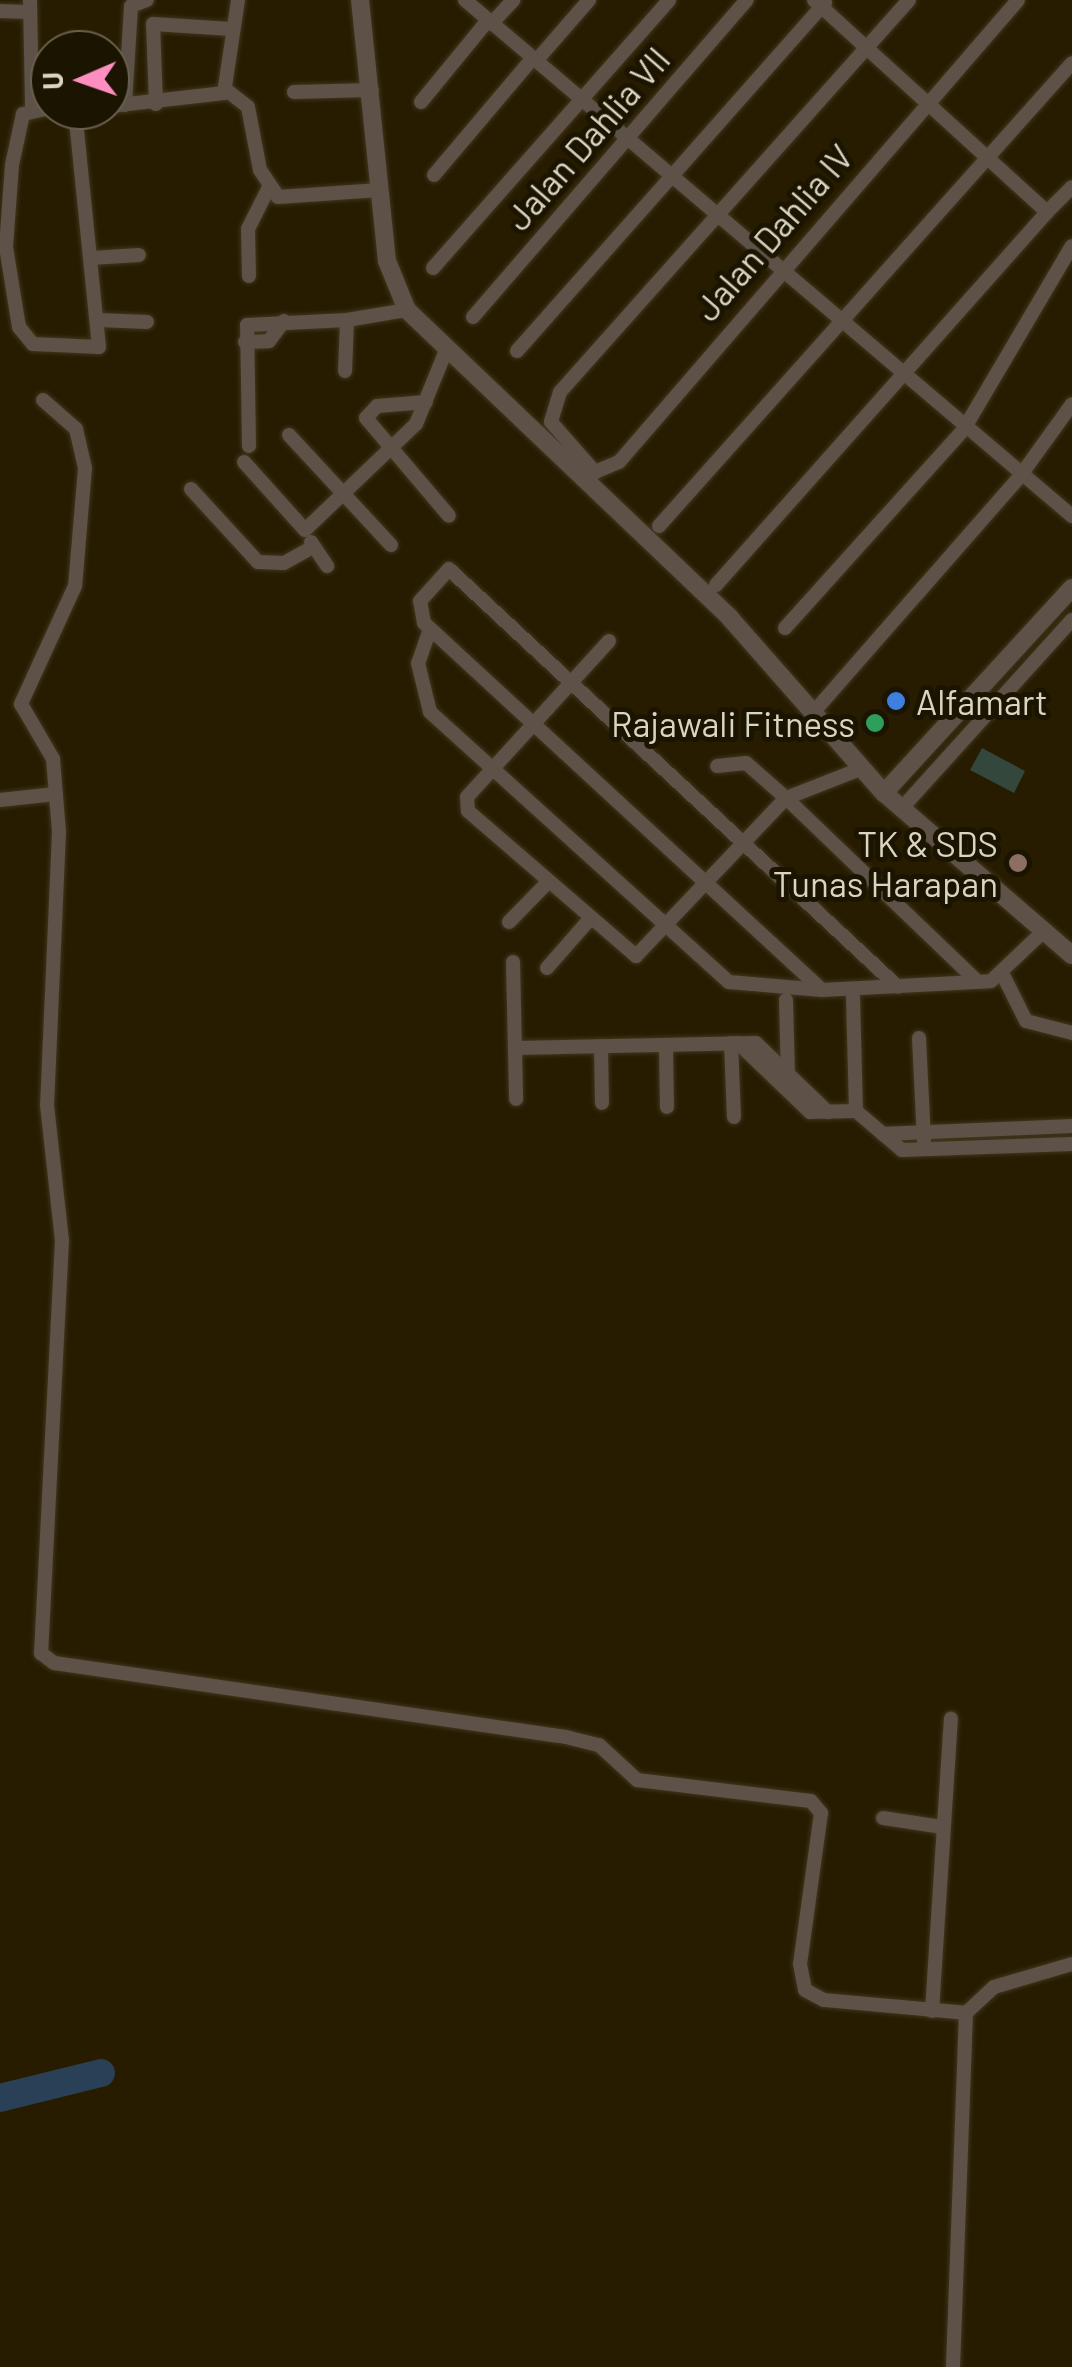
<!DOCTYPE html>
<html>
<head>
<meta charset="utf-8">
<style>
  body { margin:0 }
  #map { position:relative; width:1072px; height:2367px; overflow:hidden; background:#271c00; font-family:Barlow,sans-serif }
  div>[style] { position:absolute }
  .green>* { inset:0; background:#33473c }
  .river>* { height:28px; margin:-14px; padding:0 14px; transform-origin:14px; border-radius:14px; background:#2a4056 }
  .roads { filter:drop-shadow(0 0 2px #40361b) drop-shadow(0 0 2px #40361b) }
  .minor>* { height:14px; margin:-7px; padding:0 7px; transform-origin:7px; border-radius:7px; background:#5d5148 }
  .tertiary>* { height:18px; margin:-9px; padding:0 9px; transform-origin:9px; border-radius:9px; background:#5d5148 }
  .dots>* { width:28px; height:28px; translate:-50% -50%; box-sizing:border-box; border:5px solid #1b1400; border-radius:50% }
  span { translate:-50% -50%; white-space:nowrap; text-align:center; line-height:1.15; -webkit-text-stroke:10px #1b1400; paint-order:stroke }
  .street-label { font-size:35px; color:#dad4c2 }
  .poi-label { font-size:35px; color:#dad4c2 }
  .left { translate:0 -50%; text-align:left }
  .right { translate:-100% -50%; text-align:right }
  .north { position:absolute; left:30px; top:30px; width:100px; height:100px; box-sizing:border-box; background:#1b1400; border:2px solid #67614e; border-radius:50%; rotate:268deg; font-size:28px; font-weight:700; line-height:40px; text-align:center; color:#dad4c2 }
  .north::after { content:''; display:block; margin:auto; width:35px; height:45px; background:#fd8ebf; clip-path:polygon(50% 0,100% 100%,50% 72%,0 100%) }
</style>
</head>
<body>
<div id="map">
  <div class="green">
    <i style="clip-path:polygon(982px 748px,1025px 771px,1014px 793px,970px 770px)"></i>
  </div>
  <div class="river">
    <i style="left:0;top:2098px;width:104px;rotate:-13.9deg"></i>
  </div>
  <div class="roads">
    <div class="minor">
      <i style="left:30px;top:0;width:108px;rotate:88.9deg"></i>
      <i style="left:465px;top:0;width:797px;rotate:40.37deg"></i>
      <i style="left:909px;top:0;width:525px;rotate:131.68deg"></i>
      <i style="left:560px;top:392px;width:31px;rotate:107deg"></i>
      <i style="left:551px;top:422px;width:67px;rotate:48.7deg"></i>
      <i style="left:595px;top:472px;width:26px;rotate:-23deg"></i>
      <i style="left:619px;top:462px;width:610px;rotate:-49.18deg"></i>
      <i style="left:0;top:11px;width:27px;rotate:2deg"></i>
      <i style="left:491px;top:24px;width:33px;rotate:-47deg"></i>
      <i style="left:73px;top:39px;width:11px;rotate:90deg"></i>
      <i style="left:536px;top:61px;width:81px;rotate:-49deg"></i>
      <i style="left:225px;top:89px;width:29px;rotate:38deg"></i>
      <i style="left:248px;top:107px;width:64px;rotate:79.2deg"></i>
      <i style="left:260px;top:170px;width:32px;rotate:56deg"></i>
      <i style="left:278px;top:197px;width:102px;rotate:-3.9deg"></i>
      <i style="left:294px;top:92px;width:78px;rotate:-1.5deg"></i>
      <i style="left:421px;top:102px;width:106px;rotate:-50.7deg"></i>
      <i style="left:156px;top:104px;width:80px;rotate:-92.1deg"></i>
      <i style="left:153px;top:24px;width:78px;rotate:3.7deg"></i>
      <i style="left:125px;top:105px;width:99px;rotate:-86.5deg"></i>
      <i style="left:131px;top:6px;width:17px;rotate:-21deg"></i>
      <i style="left:110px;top:106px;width:115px;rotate:-6.5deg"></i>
      <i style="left:224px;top:93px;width:94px;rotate:-81.4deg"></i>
      <i style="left:50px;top:108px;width:28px;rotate:167deg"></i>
      <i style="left:23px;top:114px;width:52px;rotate:102.2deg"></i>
      <i style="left:12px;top:165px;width:82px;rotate:94.2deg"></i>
      <i style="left:6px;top:247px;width:81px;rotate:80.8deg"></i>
      <i style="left:19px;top:327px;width:22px;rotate:51deg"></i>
      <i style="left:33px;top:344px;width:66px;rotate:2.6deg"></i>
      <i style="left:99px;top:347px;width:238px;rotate:-95.8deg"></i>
      <i style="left:434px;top:175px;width:153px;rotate:-49.8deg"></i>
      <i style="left:1047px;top:212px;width:35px;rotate:-45deg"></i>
      <i style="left:91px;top:258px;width:48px;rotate:-3.6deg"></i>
      <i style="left:433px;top:268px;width:357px;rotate:-48.6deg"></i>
      <i style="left:249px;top:276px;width:47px;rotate:-91.2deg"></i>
      <i style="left:248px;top:229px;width:45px;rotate:-63.4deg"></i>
      <i style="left:473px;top:317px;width:419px;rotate:-49.2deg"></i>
      <i style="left:98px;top:320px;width:49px;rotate:2.3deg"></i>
      <i style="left:347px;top:320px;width:61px;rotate:-9.5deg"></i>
      <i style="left:245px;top:342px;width:24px;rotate:-2deg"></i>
      <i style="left:269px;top:341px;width:25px;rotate:-53deg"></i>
      <i style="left:517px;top:351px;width:465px;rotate:-48.5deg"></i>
      <i style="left:43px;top:400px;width:44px;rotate:41.3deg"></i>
      <i style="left:76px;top:429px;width:40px;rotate:77deg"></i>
      <i style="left:85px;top:468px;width:118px;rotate:94.8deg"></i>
      <i style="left:75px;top:586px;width:130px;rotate:114.6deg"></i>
      <i style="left:21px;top:704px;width:64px;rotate:59.8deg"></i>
      <i style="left:53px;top:759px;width:73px;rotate:85.3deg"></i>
      <i style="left:59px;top:832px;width:273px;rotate:92.5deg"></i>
      <i style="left:47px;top:1105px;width:136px;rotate:83.7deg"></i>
      <i style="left:62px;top:1240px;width:414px;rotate:92.9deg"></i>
      <i style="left:41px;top:1653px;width:16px;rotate:38deg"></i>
      <i style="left:54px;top:1663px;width:517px;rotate:8.22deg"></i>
      <i style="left:566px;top:1737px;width:34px;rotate:14deg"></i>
      <i style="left:599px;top:1745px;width:52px;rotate:42.6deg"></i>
      <i style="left:637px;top:1780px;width:175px;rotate:6.9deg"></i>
      <i style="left:811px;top:1801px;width:16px;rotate:50deg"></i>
      <i style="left:821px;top:1813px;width:152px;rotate:97.9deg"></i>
      <i style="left:800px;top:1964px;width:26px;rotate:79deg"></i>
      <i style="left:805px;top:1990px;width:21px;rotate:28deg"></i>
      <i style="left:824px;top:2000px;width:143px;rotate:5.2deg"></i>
      <i style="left:426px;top:402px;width:49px;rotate:175.3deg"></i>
      <i style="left:377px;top:406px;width:16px;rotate:133deg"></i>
      <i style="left:366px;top:418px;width:128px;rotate:49.7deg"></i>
      <i style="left:289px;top:435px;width:150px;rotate:47.2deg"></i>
      <i style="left:249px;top:446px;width:121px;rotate:-90.9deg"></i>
      <i style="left:247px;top:325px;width:100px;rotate:-2.9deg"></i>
      <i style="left:347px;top:320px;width:51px;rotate:92.2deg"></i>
      <i style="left:244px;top:462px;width:91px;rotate:48.1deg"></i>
      <i style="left:305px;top:530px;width:153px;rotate:-43.7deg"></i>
      <i style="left:416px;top:424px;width:82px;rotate:-67.8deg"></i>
      <i style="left:191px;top:489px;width:99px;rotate:47.5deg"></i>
      <i style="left:258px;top:562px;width:26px;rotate:2deg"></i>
      <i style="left:284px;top:563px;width:33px;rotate:-29deg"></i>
      <i style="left:659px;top:526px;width:620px;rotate:-48.27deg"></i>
      <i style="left:311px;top:542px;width:29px;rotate:56deg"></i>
      <i style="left:716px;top:585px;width:499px;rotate:-48.4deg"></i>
      <i style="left:1047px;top:212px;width:315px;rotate:-137.7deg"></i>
      <i style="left:785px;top:628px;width:268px;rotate:-48deg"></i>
      <i style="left:964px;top:429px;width:212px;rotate:-59.5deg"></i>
      <i style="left:430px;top:629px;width:36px;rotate:109deg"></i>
      <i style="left:418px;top:663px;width:50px;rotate:76.2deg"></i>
      <i style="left:430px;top:712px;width:403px;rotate:42.1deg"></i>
      <i style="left:729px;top:982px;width:93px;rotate:4.9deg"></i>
      <i style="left:822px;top:990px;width:169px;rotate:-3deg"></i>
      <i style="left:991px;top:981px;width:74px;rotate:-43.4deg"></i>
      <i style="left:609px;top:641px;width:211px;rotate:132.3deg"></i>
      <i style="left:467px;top:797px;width:14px;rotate:86deg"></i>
      <i style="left:468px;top:811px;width:222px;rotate:40.8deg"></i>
      <i style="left:636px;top:956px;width:218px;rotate:-46.5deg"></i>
      <i style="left:786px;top:798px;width:53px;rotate:-138.8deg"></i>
      <i style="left:746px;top:763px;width:29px;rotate:174deg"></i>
      <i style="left:819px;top:706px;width:302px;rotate:-48.8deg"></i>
      <i style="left:1018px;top:479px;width:92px;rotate:-54.2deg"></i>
      <i style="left:863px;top:768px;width:83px;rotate:158.7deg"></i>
      <i style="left:786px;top:798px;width:265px;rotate:43.8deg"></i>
      <i style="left:0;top:800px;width:56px;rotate:-6.1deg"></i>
      <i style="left:901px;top:809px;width:255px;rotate:-47.9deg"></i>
      <i style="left:509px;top:922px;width:56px;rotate:-45.7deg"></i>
      <i style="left:513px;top:962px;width:137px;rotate:88.7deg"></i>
      <i style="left:547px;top:968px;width:62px;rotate:-48.9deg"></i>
      <i style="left:1004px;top:977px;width:49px;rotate:63.4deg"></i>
      <i style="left:1026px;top:1021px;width:48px;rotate:14.6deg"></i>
      <i style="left:822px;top:990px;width:541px;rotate:-137.32deg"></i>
      <i style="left:424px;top:623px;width:22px;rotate:-100deg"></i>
      <i style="left:420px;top:601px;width:43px;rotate:-47.8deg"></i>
      <i style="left:449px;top:569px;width:613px;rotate:42.95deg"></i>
      <i style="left:853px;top:997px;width:114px;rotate:88.5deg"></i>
      <i style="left:856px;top:1111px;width:60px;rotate:40.3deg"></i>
      <i style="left:902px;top:1150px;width:170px;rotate:-2deg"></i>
      <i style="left:786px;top:1000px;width:74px;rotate:88.5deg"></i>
      <i style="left:919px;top:1038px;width:104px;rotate:87.2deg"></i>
      <i style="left:731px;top:1043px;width:74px;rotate:87.7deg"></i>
      <i style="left:738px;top:1043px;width:100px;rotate:43.8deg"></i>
      <i style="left:810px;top:1112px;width:46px;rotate:-1.2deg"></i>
      <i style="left:666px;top:1045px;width:62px;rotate:89.1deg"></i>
      <i style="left:601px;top:1046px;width:57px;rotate:89deg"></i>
      <i style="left:515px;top:1048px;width:241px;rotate:-1.2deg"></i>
      <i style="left:756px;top:1043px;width:100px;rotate:43.8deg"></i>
      <i style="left:883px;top:1134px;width:189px;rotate:-2.4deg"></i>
      <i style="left:883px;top:1818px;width:60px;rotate:8.7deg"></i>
      <i style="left:932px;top:2011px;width:293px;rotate:-86.3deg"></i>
      <i style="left:953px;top:2367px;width:354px;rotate:-87.9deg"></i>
      <i style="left:966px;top:2013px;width:38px;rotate:-43deg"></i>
      <i style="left:994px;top:1987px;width:81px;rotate:-16.4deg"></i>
    </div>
    <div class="tertiary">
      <i style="left:360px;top:0;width:262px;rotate:84.1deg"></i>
      <i style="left:387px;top:261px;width:53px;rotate:67.8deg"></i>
      <i style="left:407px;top:310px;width:446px;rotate:43.6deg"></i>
      <i style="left:730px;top:618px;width:233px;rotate:48.7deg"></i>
      <i style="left:884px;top:793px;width:248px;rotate:40.8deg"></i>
      <i style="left:884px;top:793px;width:278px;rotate:-47.5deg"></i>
    </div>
  </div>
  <div class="dots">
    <i style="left:896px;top:701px;background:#3f7fe0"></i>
    <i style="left:875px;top:723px;background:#2e9e5b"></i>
    <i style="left:1018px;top:863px;background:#8d6e63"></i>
  </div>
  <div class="street-label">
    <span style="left:587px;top:138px;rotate:-49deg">Jalan Dahlia VII</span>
    <span style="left:773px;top:232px;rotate:-49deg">Jalan Dahlia IV</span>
  </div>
  <div class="poi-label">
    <span class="left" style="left:916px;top:701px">Alfamart</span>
    <span class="right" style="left:855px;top:723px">Rajawali Fitness</span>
    <span class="right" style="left:998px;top:863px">TK &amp; SDS<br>Tunas Harapan</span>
  </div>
  <div class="north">U</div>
</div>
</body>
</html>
